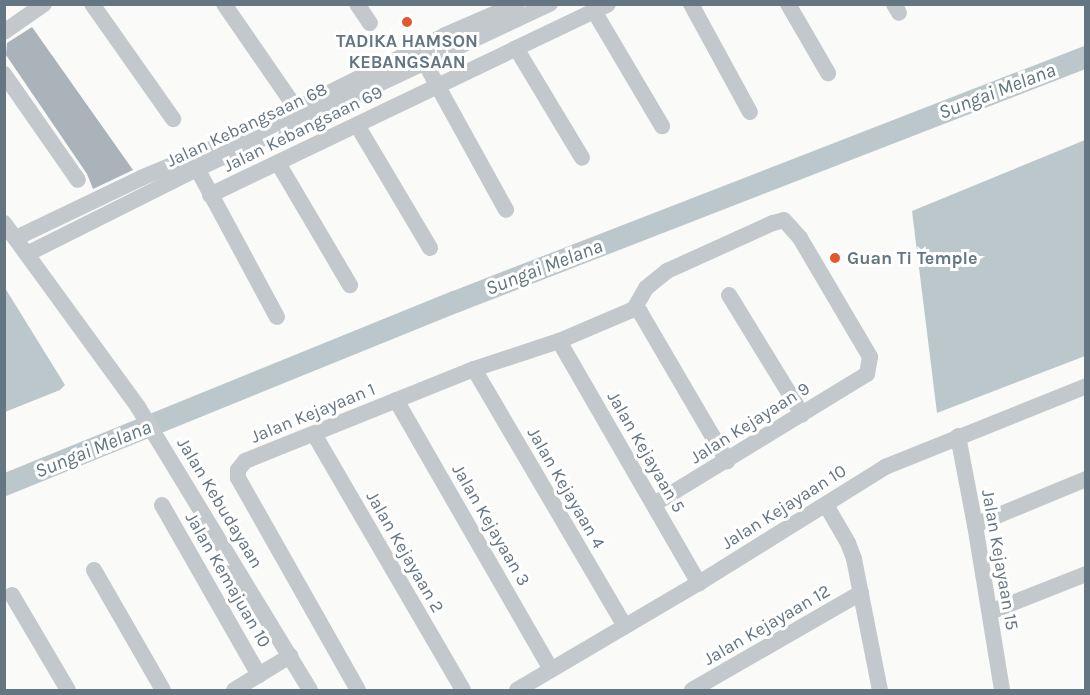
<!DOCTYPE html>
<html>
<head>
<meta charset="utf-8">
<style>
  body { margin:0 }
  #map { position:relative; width:1090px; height:695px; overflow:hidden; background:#fafaf8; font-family:Karla,sans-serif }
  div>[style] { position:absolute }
  .water>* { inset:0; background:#bbc7cb }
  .river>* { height:22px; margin:-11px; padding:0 11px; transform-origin:11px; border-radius:11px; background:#bbc7cb }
  .building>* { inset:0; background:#aab3b9 }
  .minor>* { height:16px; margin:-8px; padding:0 8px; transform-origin:8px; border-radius:8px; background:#c3c8cc }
  .dots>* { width:16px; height:16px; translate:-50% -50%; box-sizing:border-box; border:3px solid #fff; border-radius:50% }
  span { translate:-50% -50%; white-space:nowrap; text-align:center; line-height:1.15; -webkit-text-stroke:6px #fff; paint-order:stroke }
  .poi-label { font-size:18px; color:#657683; font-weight:700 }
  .left { translate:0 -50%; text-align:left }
  .street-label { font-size:18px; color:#657683 }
  .water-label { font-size:20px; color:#60757c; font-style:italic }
  .frame { position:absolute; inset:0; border:6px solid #657683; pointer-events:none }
</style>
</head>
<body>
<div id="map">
  <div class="water">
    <i style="clip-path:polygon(1085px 140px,1085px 356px,937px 413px,912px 211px)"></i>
    <i style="clip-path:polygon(5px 288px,65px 385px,60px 390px,5px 412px)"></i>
  </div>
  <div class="river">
    <i style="left:4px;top:485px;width:487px;rotate:-22.1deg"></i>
    <i style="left:455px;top:302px;width:677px;rotate:-21.22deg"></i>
  </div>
  <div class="building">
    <i style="clip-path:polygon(32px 27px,133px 170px,93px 189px,87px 174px,6px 55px,7px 43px)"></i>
  </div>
  <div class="minor">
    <i style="left:92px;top:4px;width:141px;rotate:54.8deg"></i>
    <i style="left:224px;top:4px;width:137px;rotate:55.4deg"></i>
    <i style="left:357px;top:4px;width:23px;rotate:56deg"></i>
    <i style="left:691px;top:4px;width:123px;rotate:61.4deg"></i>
    <i style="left:788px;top:4px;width:80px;rotate:59.9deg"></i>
    <i style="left:894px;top:4px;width:10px;rotate:61deg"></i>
    <i style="left:594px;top:11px;width:134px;rotate:59.4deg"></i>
    <i style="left:4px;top:32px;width:49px;rotate:-35deg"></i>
    <i style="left:516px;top:48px;width:128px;rotate:59deg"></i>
    <i style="left:420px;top:54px;width:178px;rotate:61.1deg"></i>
    <i style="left:4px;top:74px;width:129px;rotate:55.1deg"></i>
    <i style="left:357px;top:125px;width:143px;rotate:59.3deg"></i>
    <i style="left:193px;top:161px;width:177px;rotate:61.7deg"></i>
    <i style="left:278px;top:163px;width:142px;rotate:59.5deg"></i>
    <i style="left:210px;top:195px;width:441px;rotate:-25.6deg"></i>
    <i style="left:4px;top:223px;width:228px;rotate:53.9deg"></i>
    <i style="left:138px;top:407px;width:331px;rotate:58.7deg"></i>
    <i style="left:16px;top:238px;width:139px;rotate:-25.6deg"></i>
    <i style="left:141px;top:178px;width:114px;rotate:-22.7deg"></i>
    <i style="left:246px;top:134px;width:222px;rotate:-26.4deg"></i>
    <i style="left:445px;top:35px;width:78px;rotate:-23.3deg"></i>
    <i style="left:27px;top:254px;width:190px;rotate:-26.6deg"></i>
    <i style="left:197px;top:169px;width:390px;rotate:-25.1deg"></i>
    <i style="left:729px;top:295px;width:140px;rotate:58.5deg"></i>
    <i style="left:634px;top:309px;width:24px;rotate:-60deg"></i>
    <i style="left:646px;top:288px;width:27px;rotate:-39deg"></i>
    <i style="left:667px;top:271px;width:116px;rotate:-24.4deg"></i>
    <i style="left:773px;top:223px;width:11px;rotate:-15deg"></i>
    <i style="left:784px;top:220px;width:24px;rotate:48deg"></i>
    <i style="left:800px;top:238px;width:138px;rotate:59.5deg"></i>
    <i style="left:870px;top:357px;width:17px;rotate:100deg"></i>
    <i style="left:867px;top:374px;width:250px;rotate:148.6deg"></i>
    <i style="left:634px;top:309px;width:7px;rotate:27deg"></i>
    <i style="left:640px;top:312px;width:173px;rotate:59.7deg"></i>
    <i style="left:559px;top:341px;width:280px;rotate:60deg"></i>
    <i style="left:474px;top:369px;width:298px;rotate:59.6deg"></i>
    <i style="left:396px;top:400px;width:311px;rotate:60.1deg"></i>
    <i style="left:314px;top:434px;width:296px;rotate:59.8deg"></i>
    <i style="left:958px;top:436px;width:91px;rotate:79.2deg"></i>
    <i style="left:975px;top:525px;width:167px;rotate:80.7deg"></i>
    <i style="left:162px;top:505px;width:196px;rotate:60.3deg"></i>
    <i style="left:826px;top:505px;width:44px;rotate:59.9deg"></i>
    <i style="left:848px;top:543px;width:17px;rotate:69deg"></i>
    <i style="left:854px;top:559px;width:134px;rotate:78.8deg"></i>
    <i style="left:975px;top:525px;width:120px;rotate:-22.5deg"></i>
    <i style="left:94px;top:570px;width:138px;rotate:60.1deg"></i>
    <i style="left:12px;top:595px;width:110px;rotate:59.5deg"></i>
    <i style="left:990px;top:612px;width:103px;rotate:-21.6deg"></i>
    <i style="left:234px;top:690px;width:66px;rotate:-31.3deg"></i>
    <i style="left:358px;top:690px;width:244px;rotate:-119.5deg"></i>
    <i style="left:238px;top:478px;width:8px;rotate:-90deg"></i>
    <i style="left:238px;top:470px;width:11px;rotate:-52deg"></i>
    <i style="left:245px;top:461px;width:247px;rotate:-21.9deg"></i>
    <i style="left:474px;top:369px;width:89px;rotate:-18.2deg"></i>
    <i style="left:559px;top:341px;width:82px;rotate:-23.1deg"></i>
    <i style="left:517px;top:690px;width:211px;rotate:-30.5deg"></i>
    <i style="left:699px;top:583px;width:219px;rotate:-31.9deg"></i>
    <i style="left:885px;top:467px;width:217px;rotate:-21.9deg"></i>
    <i style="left:692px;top:690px;width:195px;rotate:-29.9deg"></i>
  </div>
  <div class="dots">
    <i style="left:407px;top:22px;background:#e4572e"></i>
    <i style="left:835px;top:258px;background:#e4572e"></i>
  </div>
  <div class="poi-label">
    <span style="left:407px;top:52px">TADIKA HAMSON<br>KEBANGSAAN</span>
    <span class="left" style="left:847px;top:258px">Guan Ti Temple</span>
  </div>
  <div class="street-label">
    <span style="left:247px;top:125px;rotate:-25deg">Jalan Kebangsaan 68</span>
    <span style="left:303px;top:129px;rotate:-26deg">Jalan Kebangsaan 69</span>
    <span style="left:313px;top:413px;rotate:-22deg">Jalan Kejayaan 1</span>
    <span style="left:750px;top:423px;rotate:-32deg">Jalan Kejayaan 9</span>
    <span style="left:646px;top:452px;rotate:60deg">Jalan Kejayaan 5</span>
    <span style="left:566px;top:488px;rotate:60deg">Jalan Kejayaan 4</span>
    <span style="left:220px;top:503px;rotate:59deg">Jalan Kebudayaan</span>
    <span style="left:784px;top:507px;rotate:-32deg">Jalan Kejayaan 10</span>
    <span style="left:491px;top:525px;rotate:60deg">Jalan Kejayaan 3</span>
    <span style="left:405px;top:552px;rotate:60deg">Jalan Kejayaan 2</span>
    <span style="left:1000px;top:560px;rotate:80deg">Jalan Kejayaan 15</span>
    <span style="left:228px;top:580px;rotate:60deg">Jalan Kemajuan 10</span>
    <span style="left:767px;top:625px;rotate:-30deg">Jalan Kejayaan 12</span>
  </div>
  <div class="water-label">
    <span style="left:997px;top:91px;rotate:-21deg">Sungai Melana</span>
    <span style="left:544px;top:267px;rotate:-21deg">Sungai Melana</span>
    <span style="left:93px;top:449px;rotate:-22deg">Sungai Melana</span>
  </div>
  <div class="frame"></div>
</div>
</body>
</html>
